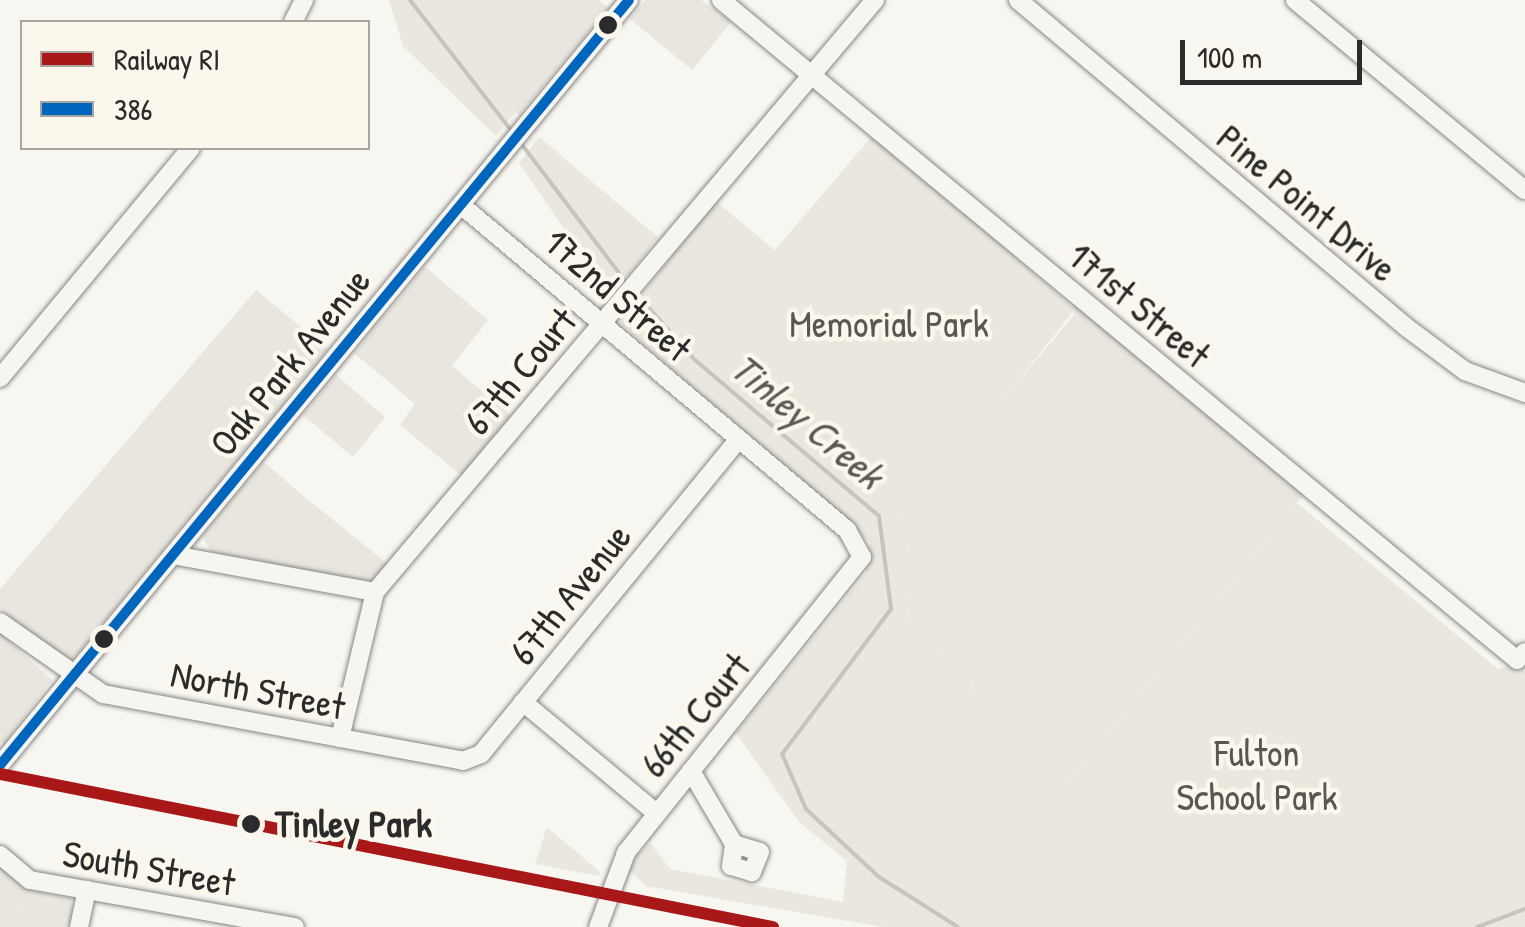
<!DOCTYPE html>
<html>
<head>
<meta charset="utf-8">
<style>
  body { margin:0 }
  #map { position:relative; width:1525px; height:927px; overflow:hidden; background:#f8f6f0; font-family:"Patrick Hand",sans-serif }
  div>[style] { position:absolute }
  .built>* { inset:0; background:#e9e6df }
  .green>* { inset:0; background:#e9e7de }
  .stream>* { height:4px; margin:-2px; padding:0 2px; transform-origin:2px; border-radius:2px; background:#c6c4bd }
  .roads { filter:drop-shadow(0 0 2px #878684) drop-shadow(0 0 2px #878684) }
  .minor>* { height:18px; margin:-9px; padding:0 9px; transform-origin:9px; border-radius:9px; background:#f6f5f1 }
  .bus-1>* { height:10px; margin:-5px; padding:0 5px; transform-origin:5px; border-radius:5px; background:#0065bd }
  .rail-1>* { height:12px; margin:-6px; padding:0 6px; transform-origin:6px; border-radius:6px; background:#a81818 }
  .dots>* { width:28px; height:28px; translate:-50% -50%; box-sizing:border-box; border:5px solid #fbf7ec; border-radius:50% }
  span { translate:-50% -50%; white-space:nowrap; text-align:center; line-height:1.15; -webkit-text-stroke:9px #fbf7ec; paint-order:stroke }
  .street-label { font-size:38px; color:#2b2b2b }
  .park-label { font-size:38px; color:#585754 }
  .stop-label { font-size:38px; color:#2b2b2b; font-weight:700 }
  .left { translate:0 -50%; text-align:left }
  .water-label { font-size:40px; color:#5a5956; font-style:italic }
  .legend { position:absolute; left:20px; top:20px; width:350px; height:130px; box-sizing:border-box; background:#fbf7ec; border:2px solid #a8a59f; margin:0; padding:12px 18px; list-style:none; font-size:30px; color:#2b2b2b }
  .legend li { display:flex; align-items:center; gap:20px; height:50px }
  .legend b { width:50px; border:2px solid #a8a59f }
  .scale { position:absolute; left:1180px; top:40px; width:182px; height:45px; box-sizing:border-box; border:5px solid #2b2b2b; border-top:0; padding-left:12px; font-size:30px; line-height:35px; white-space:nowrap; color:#2b2b2b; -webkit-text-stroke:8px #fbf7ec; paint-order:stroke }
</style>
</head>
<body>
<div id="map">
  <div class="built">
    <i style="clip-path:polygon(499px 0,599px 0,608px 8px,519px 115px,448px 38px,478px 4px,488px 13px)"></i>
    <i style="clip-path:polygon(645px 0,701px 0,731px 22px,692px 70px,630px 19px)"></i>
    <i style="clip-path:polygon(425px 267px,488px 320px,452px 366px,513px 417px,463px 477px,400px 425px,415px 404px,354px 353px)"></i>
    <i style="clip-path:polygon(256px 290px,328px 349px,72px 660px,61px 660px,0 608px,0 589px)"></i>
    <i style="clip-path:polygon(1073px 302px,1305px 493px,1067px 782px,968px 698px,974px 679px,907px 623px,915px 572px,898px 506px,1001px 402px,1074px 315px)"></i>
    <i style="clip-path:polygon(336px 375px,385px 417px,353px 457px,303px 415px)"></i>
    <i style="clip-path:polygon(264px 462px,301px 494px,389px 565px,372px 583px,211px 552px,202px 536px)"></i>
    <i style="clip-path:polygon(0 633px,52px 680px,4px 744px,0 743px)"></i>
    <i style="clip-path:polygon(0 867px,33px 891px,5px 927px,0 927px)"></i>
  </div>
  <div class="green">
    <i style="clip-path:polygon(389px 0,499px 0,488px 14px,478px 5px,449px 38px,516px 112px,496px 136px,403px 46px)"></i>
    <i style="clip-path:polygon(873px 135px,1075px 309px,1001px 402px,898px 506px,915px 572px,907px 623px,974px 679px,967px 693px,1015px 634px,1056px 668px,1044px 684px,1084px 726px,1050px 761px,968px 698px,1068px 781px,1297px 503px,1498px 669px,1525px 662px,1525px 927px,883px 927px,646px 886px,626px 867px,650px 843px,670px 869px,843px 902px,847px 861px,799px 822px,736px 733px,866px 573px,870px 542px,620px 323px,715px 201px,775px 250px)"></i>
    <i style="clip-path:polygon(539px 137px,658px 237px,611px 297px,519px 163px)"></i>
    <i style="clip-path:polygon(547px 827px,600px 872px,599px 876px,535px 864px)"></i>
    <i style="clip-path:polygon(33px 891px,71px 898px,73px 927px,5px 927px)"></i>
  </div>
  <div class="stream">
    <i style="left:410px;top:0;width:170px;rotate:52.2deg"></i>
    <i style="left:520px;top:142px;width:179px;rotate:52.9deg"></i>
    <i style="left:635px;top:292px;width:91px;rotate:48.6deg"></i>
    <i style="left:695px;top:360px;width:241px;rotate:40.3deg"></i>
    <i style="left:879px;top:516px;width:94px;rotate:82.6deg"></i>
    <i style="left:891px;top:609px;width:181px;rotate:126.9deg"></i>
    <i style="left:782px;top:754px;width:60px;rotate:66.4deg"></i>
    <i style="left:806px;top:809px;width:100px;rotate:43deg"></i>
    <i style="left:879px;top:877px;width:93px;rotate:32.3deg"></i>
    <i style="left:1477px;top:927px;width:51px;rotate:-20.6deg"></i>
  </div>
  <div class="roads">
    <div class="minor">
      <i style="left:721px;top:0;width:1034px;rotate:39.66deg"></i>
      <i style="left:1517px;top:660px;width:11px;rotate:-45deg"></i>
      <i style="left:1018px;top:0;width:507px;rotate:40.12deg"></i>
      <i style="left:1406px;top:327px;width:74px;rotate:36.7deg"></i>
      <i style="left:1465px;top:371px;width:64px;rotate:20.1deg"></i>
      <i style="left:1295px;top:0;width:298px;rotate:39.6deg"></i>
      <i style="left:293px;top:22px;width:25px;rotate:-63deg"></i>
      <i style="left:461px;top:205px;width:505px;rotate:40.1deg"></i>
      <i style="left:847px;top:530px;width:31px;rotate:61deg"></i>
      <i style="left:862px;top:557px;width:379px;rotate:128.6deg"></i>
      <i style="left:626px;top:853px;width:79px;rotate:110.7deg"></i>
      <i style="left:0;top:378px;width:299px;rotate:-50.3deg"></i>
      <i style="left:173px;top:555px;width:205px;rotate:10.4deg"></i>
      <i style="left:0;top:622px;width:126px;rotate:35deg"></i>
      <i style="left:103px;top:694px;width:366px;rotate:10.5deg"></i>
      <i style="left:463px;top:761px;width:19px;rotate:-21deg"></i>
      <i style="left:481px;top:754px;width:406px;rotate:-50.7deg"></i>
      <i style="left:523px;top:702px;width:173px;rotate:39.8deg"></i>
      <i style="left:340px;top:738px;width:150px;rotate:-76.5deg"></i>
      <i style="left:375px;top:592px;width:775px;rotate:-49.82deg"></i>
      <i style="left:0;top:765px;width:990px;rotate:-50.57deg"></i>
      <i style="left:691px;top:771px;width:85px;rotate:59.5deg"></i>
      <i style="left:734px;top:844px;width:27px;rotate:17deg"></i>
      <i style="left:760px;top:852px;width:22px;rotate:112deg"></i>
      <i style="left:752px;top:872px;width:22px;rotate:-164deg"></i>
      <i style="left:731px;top:866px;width:22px;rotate:-82deg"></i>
      <i style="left:0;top:855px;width:39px;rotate:40deg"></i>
      <i style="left:30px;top:880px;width:269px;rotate:10.1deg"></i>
      <i style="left:79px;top:927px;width:38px;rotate:-78deg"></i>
    </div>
  </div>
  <div class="bus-1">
    <i style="left:0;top:765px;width:990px;rotate:-50.57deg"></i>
  </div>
  <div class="rail-1">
    <i style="left:0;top:774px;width:788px;rotate:11.2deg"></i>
  </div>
  <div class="dots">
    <i style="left:608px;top:25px;background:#2b2b2b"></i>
    <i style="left:104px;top:639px;background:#2b2b2b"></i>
    <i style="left:251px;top:824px;background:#2b2b2b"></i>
  </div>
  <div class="street-label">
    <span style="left:1307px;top:203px;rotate:40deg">Pine Point Drive</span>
    <span style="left:618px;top:295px;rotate:41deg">172nd Street</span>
    <span style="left:1139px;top:305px;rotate:40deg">171st Street</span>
    <span style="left:290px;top:362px;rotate:-51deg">Oak Park Avenue</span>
    <span style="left:520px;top:371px;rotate:-50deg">67th Court</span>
    <span style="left:570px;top:594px;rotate:-51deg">67th Avenue</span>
    <span style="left:258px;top:690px;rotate:11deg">North Street</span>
    <span style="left:695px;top:715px;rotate:-50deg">66th Court</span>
    <span style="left:149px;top:868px;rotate:10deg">South Street</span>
  </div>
  <div class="park-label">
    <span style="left:889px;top:324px">Memorial Park</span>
    <span style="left:1257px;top:775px">Fulton<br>School Park</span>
  </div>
  <div class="stop-label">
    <span class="left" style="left:275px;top:824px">Tinley Park</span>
  </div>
  <div class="water-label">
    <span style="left:808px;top:420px;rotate:40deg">Tinley Creek</span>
  </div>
  <ul class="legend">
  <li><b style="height:12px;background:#a81818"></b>Railway RI</li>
  <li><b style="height:12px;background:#0065bd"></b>386</li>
  </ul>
  <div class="scale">100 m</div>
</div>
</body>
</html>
